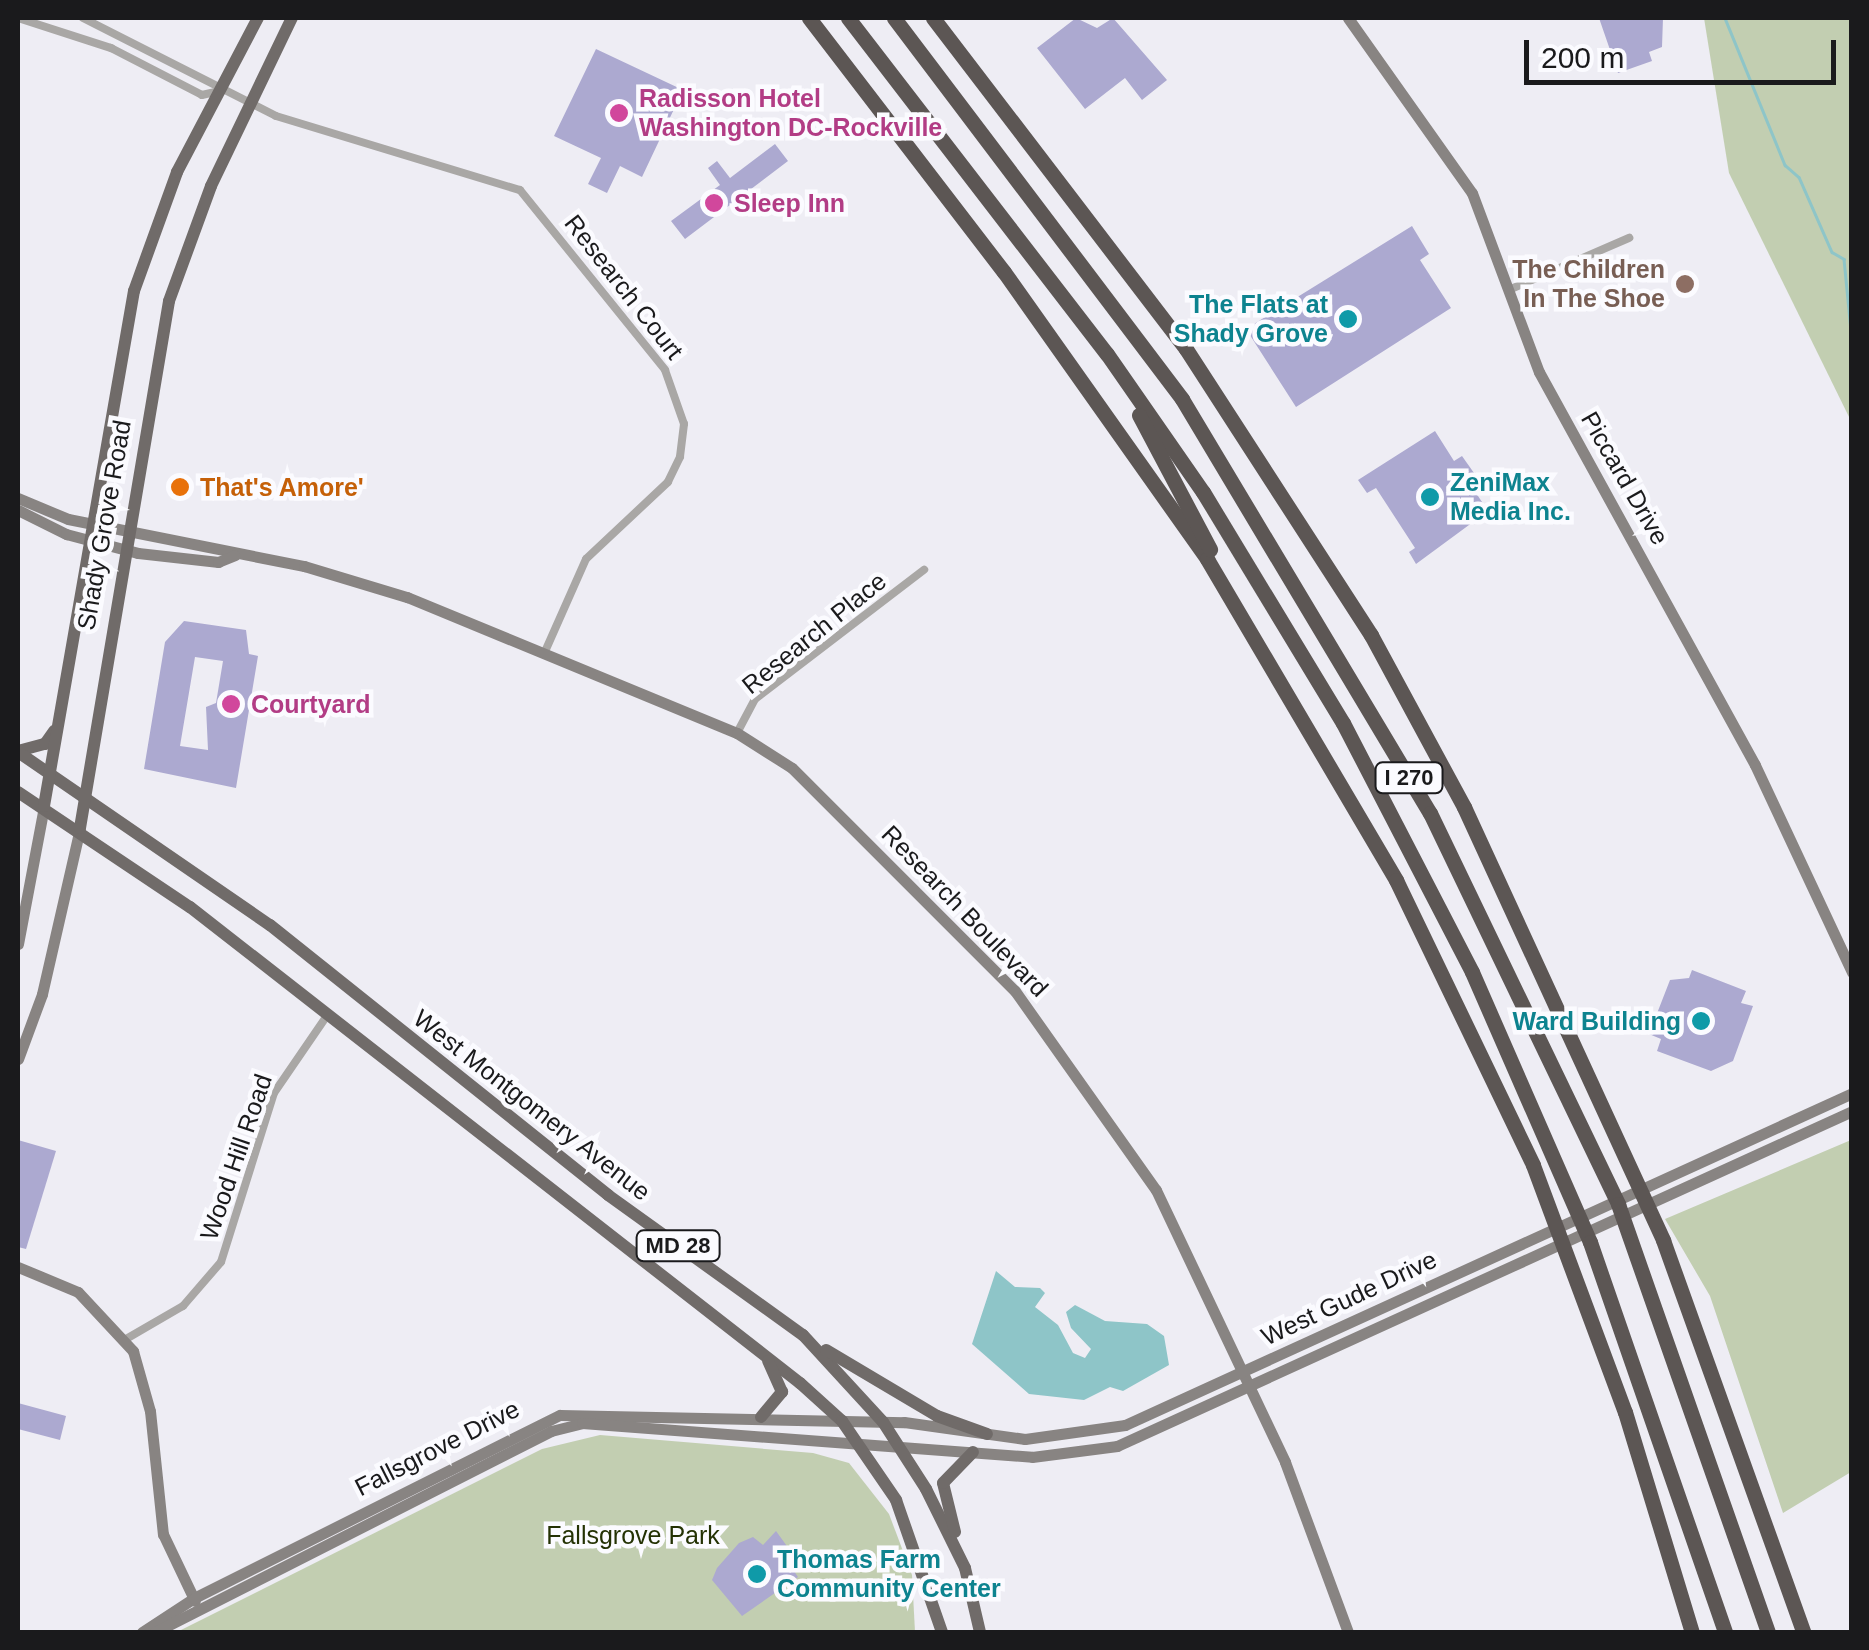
<!DOCTYPE html>
<html>
<head>
<meta charset="utf-8">
<style>
  body { margin:0 }
  #map { position:relative; width:1869px; height:1650px; overflow:hidden; background:#eeedf4; font-family:Helvetica,sans-serif }
  div>[style] { position:absolute }
  .green>* { inset:0; background:#c2ceb1 }
  .water>* { inset:0; background:#8ec5c8 }
  .stream>* { height:2.5px; margin:-1.25px; padding:0 1.25px; transform-origin:1.25px; border-radius:1.25px; background:#8ec5c8 }
  .building>* { inset:0; background:#aca9d0 }
  .street>* { height:8px; margin:-4px; padding:0 4px; transform-origin:4px; border-radius:4px; background:#a9a7a5 }
  .secondary>* { height:11px; margin:-5.5px; padding:0 5.5px; transform-origin:5.5px; border-radius:5.5px; background:#888482 }
  .primary>* { height:12px; margin:-6px; padding:0 6px; transform-origin:6px; border-radius:6px; background:#706b69 }
  .highway>* { height:15px; margin:-7.5px; padding:0 7.5px; transform-origin:7.5px; border-radius:7.5px; background:#5c5654 }
  .dots>* { width:28px; height:28px; translate:-50% -50%; box-sizing:border-box; border:5px solid #fbfbff; border-radius:50% }
  span { translate:-50% -50%; white-space:nowrap; text-align:center; line-height:1.15; -webkit-text-stroke:9px #fbfbff; paint-order:stroke }
  .shield-label span { padding:2px 8px; background:#fbfbff; border:2px solid; border-radius:8px; -webkit-text-stroke-width:0 }
  .shield-label { font-size:22px; color:#1a1a1c; font-weight:700 }
  .hotel-label { font-size:25px; color:#b23c85; font-weight:700 }
  .left { translate:0 -50%; text-align:left }
  .education-label { font-size:25px; color:#785e54; font-weight:700 }
  .right { translate:-100% -50%; text-align:right }
  .street-label { font-size:25px; color:#1a1a1c }
  .culture-label { font-size:25px; color:#0d838f; font-weight:700 }
  .food-label { font-size:25px; color:#c56008; font-weight:700 }
  .park-label { font-size:25px; color:#243204 }
  .frame { position:absolute; inset:0; border:20px solid #1a1a1c; pointer-events:none }
  .scale { position:absolute; left:1524px; top:40px; width:312px; height:45px; box-sizing:border-box; border:5px solid #1a1a1c; border-top:0; padding-left:12px; font-size:30px; line-height:35px; white-space:nowrap; color:#1a1a1c; -webkit-text-stroke:8px #fbfbff; paint-order:stroke }
</style>
</head>
<body>
<div id="map">
  <div class="green">
    <i style="clip-path:polygon(1704px 18px,1851px 18px,1851px 421px,1729px 173px)"></i>
    <i style="clip-path:polygon(1851px 1140px,1851px 1472px,1783px 1513px,1710px 1296px,1665px 1219px)"></i>
    <i style="clip-path:polygon(600px 1435px,813px 1453px,849px 1463px,889px 1514px,912px 1575px,915px 1632px,177px 1632px,542px 1449px)"></i>
  </div>
  <div class="water">
    <i style="clip-path:polygon(996px 1271px,1015px 1287px,1040px 1288px,1045px 1293px,1035px 1307px,1058px 1325px,1073px 1353px,1085px 1358px,1091px 1349px,1071px 1328px,1066px 1312px,1075px 1305px,1105px 1321px,1147px 1324px,1164px 1336px,1169px 1365px,1123px 1391px,1110px 1387px,1084px 1400px,1029px 1394px,972px 1344px)"></i>
  </div>
  <div class="stream">
    <i style="left:1725px;top:18px;width:159px;rotate:67.8deg"></i>
    <i style="left:1785px;top:165px;width:18px;rotate:41deg"></i>
    <i style="left:1799px;top:177px;width:82px;rotate:66.3deg"></i>
    <i style="left:1832px;top:252px;width:14px;rotate:30deg"></i>
    <i style="left:1844px;top:259px;width:82px;rotate:84.4deg"></i>
  </div>
  <div class="building">
    <i style="clip-path:polygon(1076px 18px,1097px 28px,1113px 18px,1167px 80px,1142px 100px,1125px 78px,1085px 109px,1037px 48px)"></i>
    <i style="clip-path:polygon(1599px 18px,1663px 18px,1662px 47px,1649px 52px,1652px 61px,1618px 73px)"></i>
    <i style="clip-path:polygon(596px 49px,683px 90px,642px 177px,620px 166px,607px 193px,588px 184px,601px 158px,554px 136px)"></i>
    <i style="clip-path:polygon(775px 144px,788px 161px,685px 239px,671px 221px,720px 185px,708px 168px,717px 161px,730px 178px)"></i>
    <i style="clip-path:polygon(1412px 226px,1429px 254px,1420px 260px,1451px 308px,1296px 407px,1246px 329px)"></i>
    <i style="clip-path:polygon(1435px 431px,1454px 461px,1462px 456px,1474px 473px,1466px 478px,1488px 511px,1416px 564px,1409px 552px,1415px 548px,1376px 488px,1367px 493px,1358px 480px)"></i>
    <i style="clip-path:polygon(evenodd,184px 621px,246px 630px,249px 654px,258px 656px,236px 788px,144px 769px,165px 642px,184px 621px,195px 657px,223px 661px,216px 703px,206px 707px,208px 750px,180px 746px,195px 657px)"></i>
    <i style="clip-path:polygon(1692px 970px,1746px 991px,1741px 1003px,1753px 1006px,1733px 1061px,1711px 1071px,1657px 1051px,1661px 1039px,1649px 1034px,1670px 980px,1689px 978px)"></i>
    <i style="clip-path:polygon(18px 1140px,56px 1151px,26px 1249px,18px 1247px)"></i>
    <i style="clip-path:polygon(18px 1403px,66px 1416px,60px 1440px,18px 1429px)"></i>
    <i style="clip-path:polygon(776px 1531px,797px 1560px,790px 1565px,798px 1577px,742px 1616px,712px 1580px,717px 1568px,739px 1543px,753px 1537px,763px 1545px)"></i>
  </div>
  <div class="street">
    <i style="left:18px;top:18px;width:98px;rotate:17.9deg"></i>
    <i style="left:111px;top:48px;width:102px;rotate:27.3deg"></i>
    <i style="left:202px;top:95px;width:17px;rotate:-13deg"></i>
    <i style="left:83px;top:18px;width:216px;rotate:26.9deg"></i>
    <i style="left:276px;top:116px;width:255px;rotate:16.9deg"></i>
    <i style="left:520px;top:190px;width:231px;rotate:51.1deg"></i>
    <i style="left:665px;top:370px;width:57px;rotate:70.6deg"></i>
    <i style="left:684px;top:424px;width:33px;rotate:97deg"></i>
    <i style="left:680px;top:457px;width:28px;rotate:116deg"></i>
    <i style="left:668px;top:482px;width:112px;rotate:136.8deg"></i>
    <i style="left:586px;top:559px;width:104px;rotate:113.9deg"></i>
    <i style="left:1511px;top:289px;width:129px;rotate:-23.4deg"></i>
    <i style="left:737px;top:733px;width:38px;rotate:-62deg"></i>
    <i style="left:755px;top:699px;width:213px;rotate:-37.4deg"></i>
    <i style="left:126px;top:1339px;width:66px;rotate:-30.1deg"></i>
    <i style="left:183px;top:1306px;width:58px;rotate:-49.2deg"></i>
    <i style="left:221px;top:1262px;width:177px;rotate:-72.6deg"></i>
    <i style="left:274px;top:1093px;width:96px;rotate:-55.6deg"></i>
  </div>
  <div class="secondary">
    <i style="left:1348px;top:18px;width:214px;rotate:54.7deg"></i>
    <i style="left:1472px;top:193px;width:191px;rotate:69.5deg"></i>
    <i style="left:1539px;top:372px;width:448px;rotate:61.2deg"></i>
    <i style="left:1755px;top:765px;width:229px;rotate:64.9deg"></i>
    <i style="left:18px;top:498px;width:54px;rotate:22.8deg"></i>
    <i style="left:68px;top:519px;width:241px;rotate:11.3deg"></i>
    <i style="left:304px;top:566px;width:108px;rotate:16.8deg"></i>
    <i style="left:407px;top:597px;width:357px;rotate:22.4deg"></i>
    <i style="left:737px;top:733px;width:65px;rotate:32.5deg"></i>
    <i style="left:792px;top:768px;width:315px;rotate:45deg"></i>
    <i style="left:1015px;top:991px;width:244px;rotate:54.7deg"></i>
    <i style="left:1156px;top:1190px;width:301px;rotate:64.6deg"></i>
    <i style="left:1285px;top:1462px;width:181px;rotate:69.7deg"></i>
    <i style="left:18px;top:510px;width:54px;rotate:26.6deg"></i>
    <i style="left:66px;top:534px;width:74px;rotate:14.8deg"></i>
    <i style="left:138px;top:553px;width:81px;rotate:6.4deg"></i>
    <i style="left:218px;top:562px;width:18px;rotate:-22deg"></i>
    <i style="left:18px;top:944px;width:140px;rotate:-79.3deg"></i>
    <i style="left:18px;top:1059px;width:69px;rotate:-69.7deg"></i>
    <i style="left:42px;top:994px;width:170px;rotate:-77.1deg"></i>
    <i style="left:18px;top:1267px;width:65px;rotate:22.6deg"></i>
    <i style="left:78px;top:1292px;width:81px;rotate:47deg"></i>
    <i style="left:133px;top:1351px;width:62px;rotate:74.2deg"></i>
    <i style="left:150px;top:1411px;width:124px;rotate:84deg"></i>
    <i style="left:163px;top:1534px;width:74px;rotate:64.5deg"></i>
    <i style="left:142px;top:1632px;width:62px;rotate:-33.2deg"></i>
    <i style="left:194px;top:1598px;width:409px;rotate:-26.6deg"></i>
    <i style="left:560px;top:1415px;width:344px;rotate:1.2deg"></i>
    <i style="left:904px;top:1422px;width:122px;rotate:8deg"></i>
    <i style="left:1025px;top:1439px;width:101px;rotate:-8deg"></i>
    <i style="left:1125px;top:1425px;width:799px;rotate:-24.54deg"></i>
    <i style="left:155px;top:1632px;width:444px;rotate:-26.9deg"></i>
    <i style="left:551px;top:1431px;width:32px;rotate:-14deg"></i>
    <i style="left:582px;top:1423px;width:451px;rotate:4.3deg"></i>
    <i style="left:1032px;top:1457px;width:86px;rotate:-7.4deg"></i>
    <i style="left:1117px;top:1446px;width:808px;rotate:-24.5deg"></i>
  </div>
  <div class="primary">
    <i style="left:18px;top:751px;width:28px;rotate:-15deg"></i>
    <i style="left:45px;top:744px;width:16px;rotate:-55deg"></i>
    <i style="left:18px;top:752px;width:306px;rotate:34.5deg"></i>
    <i style="left:270px;top:925px;width:433px;rotate:38.6deg"></i>
    <i style="left:608px;top:1195px;width:240px;rotate:35.7deg"></i>
    <i style="left:803px;top:1335px;width:118px;rotate:47.4deg"></i>
    <i style="left:883px;top:1422px;width:80px;rotate:57.3deg"></i>
    <i style="left:926px;top:1489px;width:88px;rotate:63.7deg"></i>
    <i style="left:965px;top:1568px;width:66px;rotate:76.8deg"></i>
    <i style="left:18px;top:792px;width:207px;rotate:33.8deg"></i>
    <i style="left:190px;top:907px;width:774px;rotate:37.97deg"></i>
    <i style="left:800px;top:1383px;width:57px;rotate:42.1deg"></i>
    <i style="left:842px;top:1421px;width:96px;rotate:55.6deg"></i>
    <i style="left:896px;top:1500px;width:140px;rotate:70.8deg"></i>
    <i style="left:44px;top:806px;width:523px;rotate:-80.09deg"></i>
    <i style="left:134px;top:291px;width:127px;rotate:-70.1deg"></i>
    <i style="left:177px;top:172px;width:174px;rotate:-62.3deg"></i>
    <i style="left:80px;top:828px;width:534px;rotate:-80.41deg"></i>
    <i style="left:169px;top:301px;width:122px;rotate:-69.9deg"></i>
    <i style="left:211px;top:186px;width:187px;rotate:-64.3deg"></i>
    <i style="left:826px;top:1350px;width:129px;rotate:30.7deg"></i>
    <i style="left:937px;top:1416px;width:53px;rotate:19.8deg"></i>
    <i style="left:761px;top:1417px;width:33px;rotate:-50deg"></i>
    <i style="left:782px;top:1392px;width:34px;rotate:-114deg"></i>
    <i style="left:955px;top:1532px;width:50px;rotate:-103.8deg"></i>
    <i style="left:943px;top:1483px;width:43px;rotate:-45.9deg"></i>
  </div>
  <div class="highway">
    <i style="left:809px;top:18px;width:320px;rotate:52.5deg"></i>
    <i style="left:1004px;top:272px;width:352px;rotate:54.7deg"></i>
    <i style="left:1207px;top:559px;width:373px;rotate:59.5deg"></i>
    <i style="left:1396px;top:880px;width:316px;rotate:64.3deg"></i>
    <i style="left:1533px;top:1165px;width:264px;rotate:69.6deg"></i>
    <i style="left:1625px;top:1412px;width:230px;rotate:73.1deg"></i>
    <i style="left:848px;top:18px;width:424px;rotate:52.4deg"></i>
    <i style="left:1107px;top:354px;width:168px;rotate:55.2deg"></i>
    <i style="left:1203px;top:492px;width:270px;rotate:58.8deg"></i>
    <i style="left:1343px;top:723px;width:280px;rotate:62.6deg"></i>
    <i style="left:1472px;top:972px;width:295px;rotate:66.4deg"></i>
    <i style="left:1590px;top:1242px;width:413px;rotate:70.9deg"></i>
    <i style="left:894px;top:18px;width:478px;rotate:52.9deg"></i>
    <i style="left:1182px;top:399px;width:483px;rotate:59.1deg"></i>
    <i style="left:1430px;top:813px;width:434px;rotate:64.3deg"></i>
    <i style="left:1618px;top:1204px;width:454px;rotate:70.7deg"></i>
    <i style="left:933px;top:18px;width:417px;rotate:52.6deg"></i>
    <i style="left:1186px;top:349px;width:341px;rotate:57.1deg"></i>
    <i style="left:1371px;top:635px;width:196px;rotate:61.6deg"></i>
    <i style="left:1464px;top:807px;width:477px;rotate:65.3deg"></i>
    <i style="left:1663px;top:1240px;width:416px;rotate:70.3deg"></i>
    <i style="left:1139px;top:415px;width:152px;rotate:62.1deg"></i>
  </div>
  <div class="dots">
    <i style="left:619px;top:113px;background:#d1479c"></i>
    <i style="left:714px;top:203px;background:#d1479c"></i>
    <i style="left:1685px;top:284px;background:#8d6e63"></i>
    <i style="left:1348px;top:319px;background:#0f9aa8"></i>
    <i style="left:180px;top:487px;background:#e8710a"></i>
    <i style="left:1430px;top:497px;background:#0f9aa8"></i>
    <i style="left:231px;top:704px;background:#d1479c"></i>
    <i style="left:1701px;top:1021px;background:#0f9aa8"></i>
    <i style="left:757px;top:1574px;background:#0f9aa8"></i>
  </div>
  <div class="shield-label">
    <span style="left:1409px;top:778px">I 270</span>
    <span style="left:678px;top:1246px">MD 28</span>
  </div>
  <div class="hotel-label">
    <span class="left" style="left:639px;top:113px">Radisson Hotel<br>Washington DC-Rockville</span>
    <span class="left" style="left:734px;top:203px">Sleep Inn</span>
    <span class="left" style="left:251px;top:704px">Courtyard</span>
  </div>
  <div class="education-label">
    <span class="right" style="left:1665px;top:284px">The Children<br>In The Shoe</span>
  </div>
  <div class="street-label">
    <span style="left:624px;top:287px;rotate:52deg">Research Court</span>
    <span style="left:1625px;top:478px;rotate:60deg">Piccard Drive</span>
    <span style="left:104px;top:525px;rotate:-80deg">Shady Grove Road</span>
    <span style="left:814px;top:633px;rotate:-39deg">Research Place</span>
    <span style="left:965px;top:911px;rotate:46deg">Research Boulevard</span>
    <span style="left:532px;top:1105px;rotate:38deg">West Montgomery Avenue</span>
    <span style="left:236px;top:1157px;rotate:-71deg">Wood Hill Road</span>
    <span style="left:1349px;top:1298px;rotate:-25deg">West Gude Drive</span>
    <span style="left:437px;top:1448px;rotate:-27deg">Fallsgrove Drive</span>
  </div>
  <div class="culture-label">
    <span class="right" style="left:1328px;top:319px">The Flats at<br>Shady Grove</span>
    <span class="left" style="left:1450px;top:497px">ZeniMax<br>Media Inc.</span>
    <span class="right" style="left:1681px;top:1021px">Ward Building</span>
    <span class="left" style="left:777px;top:1574px">Thomas Farm<br>Community Center</span>
  </div>
  <div class="food-label">
    <span class="left" style="left:200px;top:487px">That's Amore'</span>
  </div>
  <div class="park-label">
    <span style="left:633px;top:1535px">Fallsgrove Park</span>
  </div>
  <div class="frame"></div>
  <div class="scale">200 m</div>
</div>
</body>
</html>
